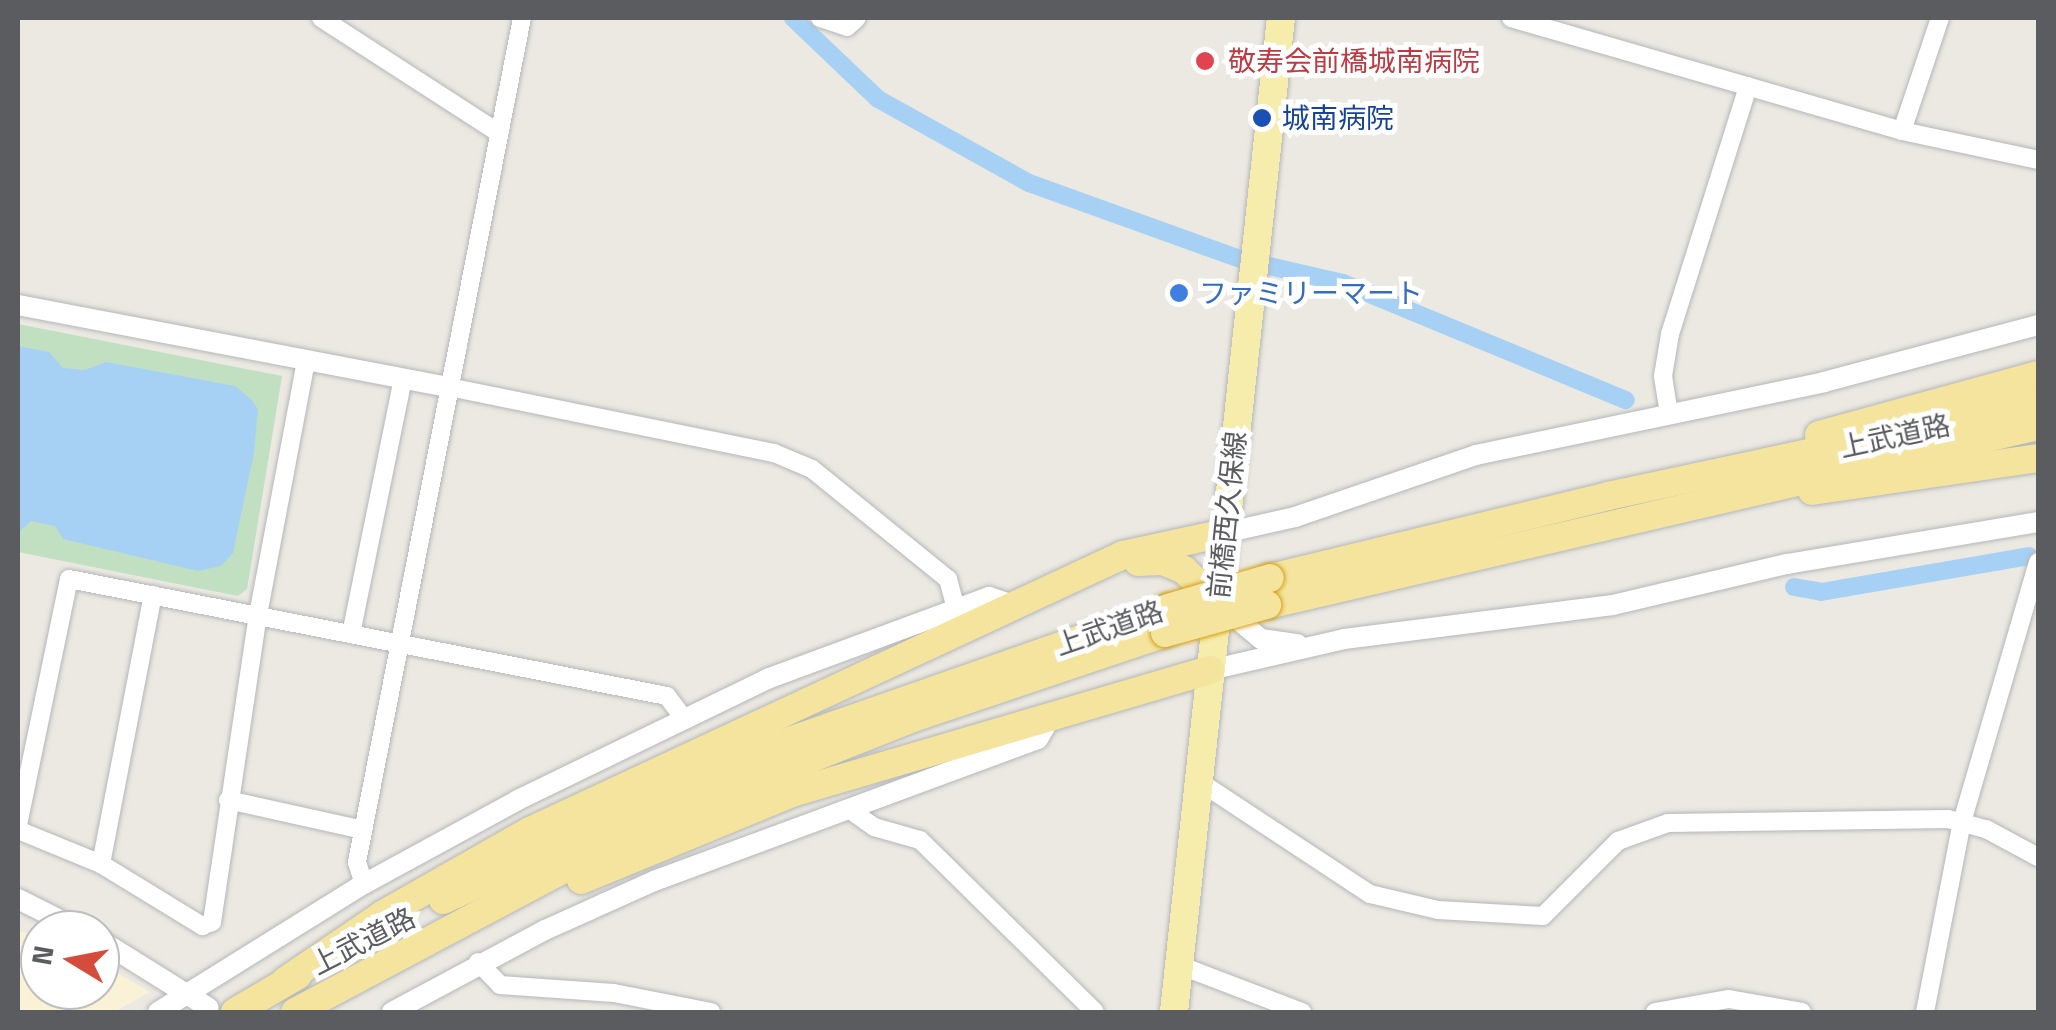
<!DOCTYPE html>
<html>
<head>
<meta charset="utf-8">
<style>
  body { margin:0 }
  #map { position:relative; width:2056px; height:1030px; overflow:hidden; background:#ebe9e1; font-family:"Titillium Web","Noto Sans JP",sans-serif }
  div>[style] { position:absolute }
  .commercial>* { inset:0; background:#f9f2d7 }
  .green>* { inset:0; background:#c0e0c1 }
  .water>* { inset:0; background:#a6d1f5 }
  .canal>* { height:18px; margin:-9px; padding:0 9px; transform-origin:9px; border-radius:9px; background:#a6d1f5 }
  .roads { filter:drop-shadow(0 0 2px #b4b6ba) drop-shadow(0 0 2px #b4b6ba) }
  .minor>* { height:18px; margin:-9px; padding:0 9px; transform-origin:9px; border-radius:9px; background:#fff }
  .tertiary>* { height:20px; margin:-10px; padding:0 10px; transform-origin:10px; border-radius:10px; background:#fff }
  .primary>* { height:28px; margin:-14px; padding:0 14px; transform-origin:14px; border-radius:14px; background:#f6ecab }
  .trunk>* { height:28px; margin:-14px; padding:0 14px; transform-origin:14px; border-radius:14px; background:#f4e49e }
  .bridges { filter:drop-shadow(0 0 2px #d59f17) drop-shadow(0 0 2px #d59f17) }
  .trunk-bridge>* { height:28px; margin:-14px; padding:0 14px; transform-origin:14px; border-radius:14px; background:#f4e49e }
  .dots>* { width:28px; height:28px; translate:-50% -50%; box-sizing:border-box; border:5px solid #fff; border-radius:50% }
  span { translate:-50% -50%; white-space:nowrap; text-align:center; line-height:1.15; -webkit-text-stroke:10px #fff; paint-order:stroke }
  .health-label { font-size:28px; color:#be3a42 }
  .left { translate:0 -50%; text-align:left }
  .transit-label { font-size:28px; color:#164399 }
  .shop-label { font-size:28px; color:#366cbe }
  .street-label { font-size:28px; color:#5a5c60 }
  .frame { position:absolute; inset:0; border:20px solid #5a5c60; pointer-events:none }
  .north { position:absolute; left:20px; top:910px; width:100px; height:100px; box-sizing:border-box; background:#fff; border:2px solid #bdbebf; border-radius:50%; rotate:280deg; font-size:28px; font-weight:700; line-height:40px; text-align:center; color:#5a5c60 }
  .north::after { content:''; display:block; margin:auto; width:35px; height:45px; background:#d64c3c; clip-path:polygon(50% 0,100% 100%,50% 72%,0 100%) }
</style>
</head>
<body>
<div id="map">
  <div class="commercial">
    <i style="clip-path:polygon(18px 931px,40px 937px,40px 990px,100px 990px,100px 963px,150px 992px,114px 1012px,18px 1012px)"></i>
  </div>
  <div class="green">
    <i style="clip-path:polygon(18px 324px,282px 376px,247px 589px,238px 596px,18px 552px)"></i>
  </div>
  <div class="water">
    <i style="clip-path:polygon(18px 346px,49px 352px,63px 368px,85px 370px,106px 362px,235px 386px,252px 400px,258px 410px,254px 453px,233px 553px,221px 566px,198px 571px,63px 539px,55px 526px,31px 521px,18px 533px)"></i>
  </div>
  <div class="canal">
    <i style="left:793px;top:18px;width:117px;rotate:43.6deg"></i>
    <i style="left:878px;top:99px;width:173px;rotate:29.1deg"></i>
    <i style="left:1029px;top:183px;width:227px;rotate:19.8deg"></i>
    <i style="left:1269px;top:266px;width:76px;rotate:12.9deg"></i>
    <i style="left:1343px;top:283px;width:306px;rotate:22.5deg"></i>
    <i style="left:1794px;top:587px;width:27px;rotate:10deg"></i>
    <i style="left:1821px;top:592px;width:211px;rotate:-9.8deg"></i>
  </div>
  <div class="roads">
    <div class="minor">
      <i style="left:321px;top:18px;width:212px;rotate:32.9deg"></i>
      <i style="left:820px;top:18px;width:28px;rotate:18deg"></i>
      <i style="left:847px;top:27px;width:13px;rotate:-42deg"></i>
      <i style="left:1511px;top:18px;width:407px;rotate:16.1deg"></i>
      <i style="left:1902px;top:131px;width:139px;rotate:12deg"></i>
      <i style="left:1902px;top:131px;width:119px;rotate:-71.4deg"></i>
      <i style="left:449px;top:387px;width:332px;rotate:11.5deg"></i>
      <i style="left:774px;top:453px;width:41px;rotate:22.8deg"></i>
      <i style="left:812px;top:469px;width:175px;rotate:39deg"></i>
      <i style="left:948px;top:579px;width:30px;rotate:75deg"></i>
      <i style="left:1669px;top:414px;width:38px;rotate:-99deg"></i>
      <i style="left:1663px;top:376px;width:43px;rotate:-80.5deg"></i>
      <i style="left:1670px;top:334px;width:260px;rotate:-72.5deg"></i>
      <i style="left:351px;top:634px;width:260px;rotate:-78.5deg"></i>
      <i style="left:1197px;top:780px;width:207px;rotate:33.4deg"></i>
      <i style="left:1370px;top:894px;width:70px;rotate:13.2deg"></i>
      <i style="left:1438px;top:910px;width:105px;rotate:3.3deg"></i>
      <i style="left:1543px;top:916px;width:106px;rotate:-45deg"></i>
      <i style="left:1618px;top:841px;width:53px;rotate:-19.8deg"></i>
      <i style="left:1668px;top:823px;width:280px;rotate:-0.8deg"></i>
      <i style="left:1948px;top:819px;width:39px;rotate:15deg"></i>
      <i style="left:1986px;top:829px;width:59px;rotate:28.3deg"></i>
      <i style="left:228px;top:800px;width:138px;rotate:12.5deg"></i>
      <i style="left:850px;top:810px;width:29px;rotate:35deg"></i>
      <i style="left:874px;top:827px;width:48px;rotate:15.8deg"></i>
      <i style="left:920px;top:840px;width:245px;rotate:44.5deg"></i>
      <i style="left:18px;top:825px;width:251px;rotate:-78.3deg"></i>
      <i style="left:69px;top:579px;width:609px;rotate:11.07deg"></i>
      <i style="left:667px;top:696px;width:30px;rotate:53deg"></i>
      <i style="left:18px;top:830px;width:90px;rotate:22.3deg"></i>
      <i style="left:101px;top:864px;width:119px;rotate:31.5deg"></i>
      <i style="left:202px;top:926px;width:11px;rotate:-22deg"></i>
      <i style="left:212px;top:922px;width:310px;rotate:-81.5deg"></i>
      <i style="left:258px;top:615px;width:258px;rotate:-79.3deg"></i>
      <i style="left:101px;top:864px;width:274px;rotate:-79.1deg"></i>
      <i style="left:364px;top:884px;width:23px;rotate:-108deg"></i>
      <i style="left:357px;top:862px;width:860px;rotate:-78.94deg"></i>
      <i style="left:478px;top:962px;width:32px;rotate:46deg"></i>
      <i style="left:500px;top:985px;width:114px;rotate:4deg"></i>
      <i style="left:614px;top:993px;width:99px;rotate:11.1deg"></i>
      <i style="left:1179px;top:965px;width:132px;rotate:20.9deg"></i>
      <i style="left:1655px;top:1012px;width:75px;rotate:-10deg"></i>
      <i style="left:1729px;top:999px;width:74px;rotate:10.1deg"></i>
      <i style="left:1925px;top:1012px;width:194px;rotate:-79deg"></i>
      <i style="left:1962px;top:822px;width:271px;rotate:-73.7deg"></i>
    </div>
    <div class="tertiary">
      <i style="left:18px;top:305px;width:439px;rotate:10.8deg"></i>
      <i style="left:1224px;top:533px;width:73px;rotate:-12.7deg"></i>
      <i style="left:1295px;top:517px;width:191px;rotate:-18.9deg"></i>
      <i style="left:1476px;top:455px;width:356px;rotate:-11.8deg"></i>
      <i style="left:1824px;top:382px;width:221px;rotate:-14.9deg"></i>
      <i style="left:1224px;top:608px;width:48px;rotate:40deg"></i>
      <i style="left:1261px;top:639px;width:37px;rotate:8deg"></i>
      <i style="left:1210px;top:670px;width:138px;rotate:-13deg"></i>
      <i style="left:1344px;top:639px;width:271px;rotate:-7.2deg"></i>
      <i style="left:1613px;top:605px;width:179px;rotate:-13.3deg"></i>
      <i style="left:1787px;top:564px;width:254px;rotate:-9.5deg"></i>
      <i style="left:18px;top:899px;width:69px;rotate:26.6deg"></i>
      <i style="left:100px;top:940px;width:128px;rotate:32deg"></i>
      <i style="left:158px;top:1012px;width:243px;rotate:-31.9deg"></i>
      <i style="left:364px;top:884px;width:175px;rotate:-28.6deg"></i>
      <i style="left:518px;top:800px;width:277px;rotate:-25.9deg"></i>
      <i style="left:767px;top:679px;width:237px;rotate:-20.3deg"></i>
      <i style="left:989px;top:597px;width:25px;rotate:18deg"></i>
      <i style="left:392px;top:1012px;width:174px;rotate:-28.2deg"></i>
      <i style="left:545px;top:930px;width:120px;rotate:-24.2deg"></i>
      <i style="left:654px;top:881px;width:409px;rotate:-20.3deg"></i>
      <i style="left:1038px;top:739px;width:22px;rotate:-60deg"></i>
    </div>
    <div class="primary">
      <i style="left:1174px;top:1012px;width:1000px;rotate:-83.86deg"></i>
    </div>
    <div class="trunk">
      <i style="left:1819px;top:435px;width:227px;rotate:-15.3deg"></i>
      <i style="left:1812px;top:491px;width:228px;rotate:-8.3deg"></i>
      <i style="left:1138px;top:562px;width:25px;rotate:-2deg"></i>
      <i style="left:1163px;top:561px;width:23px;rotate:23deg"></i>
      <i style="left:1184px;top:570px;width:46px;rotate:44.1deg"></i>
      <i style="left:1270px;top:578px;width:348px;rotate:-13.6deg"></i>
      <i style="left:1608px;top:496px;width:440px;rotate:-12.1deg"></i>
      <i style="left:1267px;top:605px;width:792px;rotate:-13.07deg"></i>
      <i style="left:581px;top:880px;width:231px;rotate:-22.4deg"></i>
      <i style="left:795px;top:792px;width:433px;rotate:-16.4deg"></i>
      <i style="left:443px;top:900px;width:345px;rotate:-25.2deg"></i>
      <i style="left:755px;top:753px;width:438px;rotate:-19.3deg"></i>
      <i style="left:285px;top:981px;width:117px;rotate:-34.2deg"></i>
      <i style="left:382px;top:915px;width:170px;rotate:-29.6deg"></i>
      <i style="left:530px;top:831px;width:654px;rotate:-24.96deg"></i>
      <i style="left:1123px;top:555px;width:103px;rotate:-12.3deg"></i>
      <i style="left:235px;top:1012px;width:73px;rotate:-30.4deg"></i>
      <i style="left:295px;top:1012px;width:293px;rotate:-28deg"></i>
      <i style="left:554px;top:874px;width:221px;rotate:-24.9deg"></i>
      <i style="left:754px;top:781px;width:174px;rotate:-21.6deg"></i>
      <i style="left:916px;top:717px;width:263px;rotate:-18.6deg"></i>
    </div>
  </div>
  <div class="bridges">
    <div class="trunk-bridge">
      <i style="left:1168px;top:608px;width:106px;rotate:-16.4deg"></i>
      <i style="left:1165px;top:633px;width:106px;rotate:-15.4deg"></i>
    </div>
  </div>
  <div class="dots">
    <i style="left:1205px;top:61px;background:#e0444e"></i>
    <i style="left:1262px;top:118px;background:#1a4fb4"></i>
    <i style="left:1179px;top:293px;background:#3f7fe0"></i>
  </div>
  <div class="health-label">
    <span class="left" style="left:1228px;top:61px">敬寿会前橋城南病院</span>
  </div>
  <div class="transit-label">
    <span class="left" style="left:1282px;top:118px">城南病院</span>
  </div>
  <div class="shop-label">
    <span class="left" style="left:1199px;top:293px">ファミリーマート</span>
  </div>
  <div class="street-label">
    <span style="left:1895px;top:436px;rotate:-12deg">上武道路</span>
    <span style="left:1227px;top:515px;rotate:-84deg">前橋西久保線</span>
    <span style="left:1109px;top:628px;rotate:-19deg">上武道路</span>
    <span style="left:363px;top:941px;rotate:-27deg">上武道路</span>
  </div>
  <div class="frame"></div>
  <div class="north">N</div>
</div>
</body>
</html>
